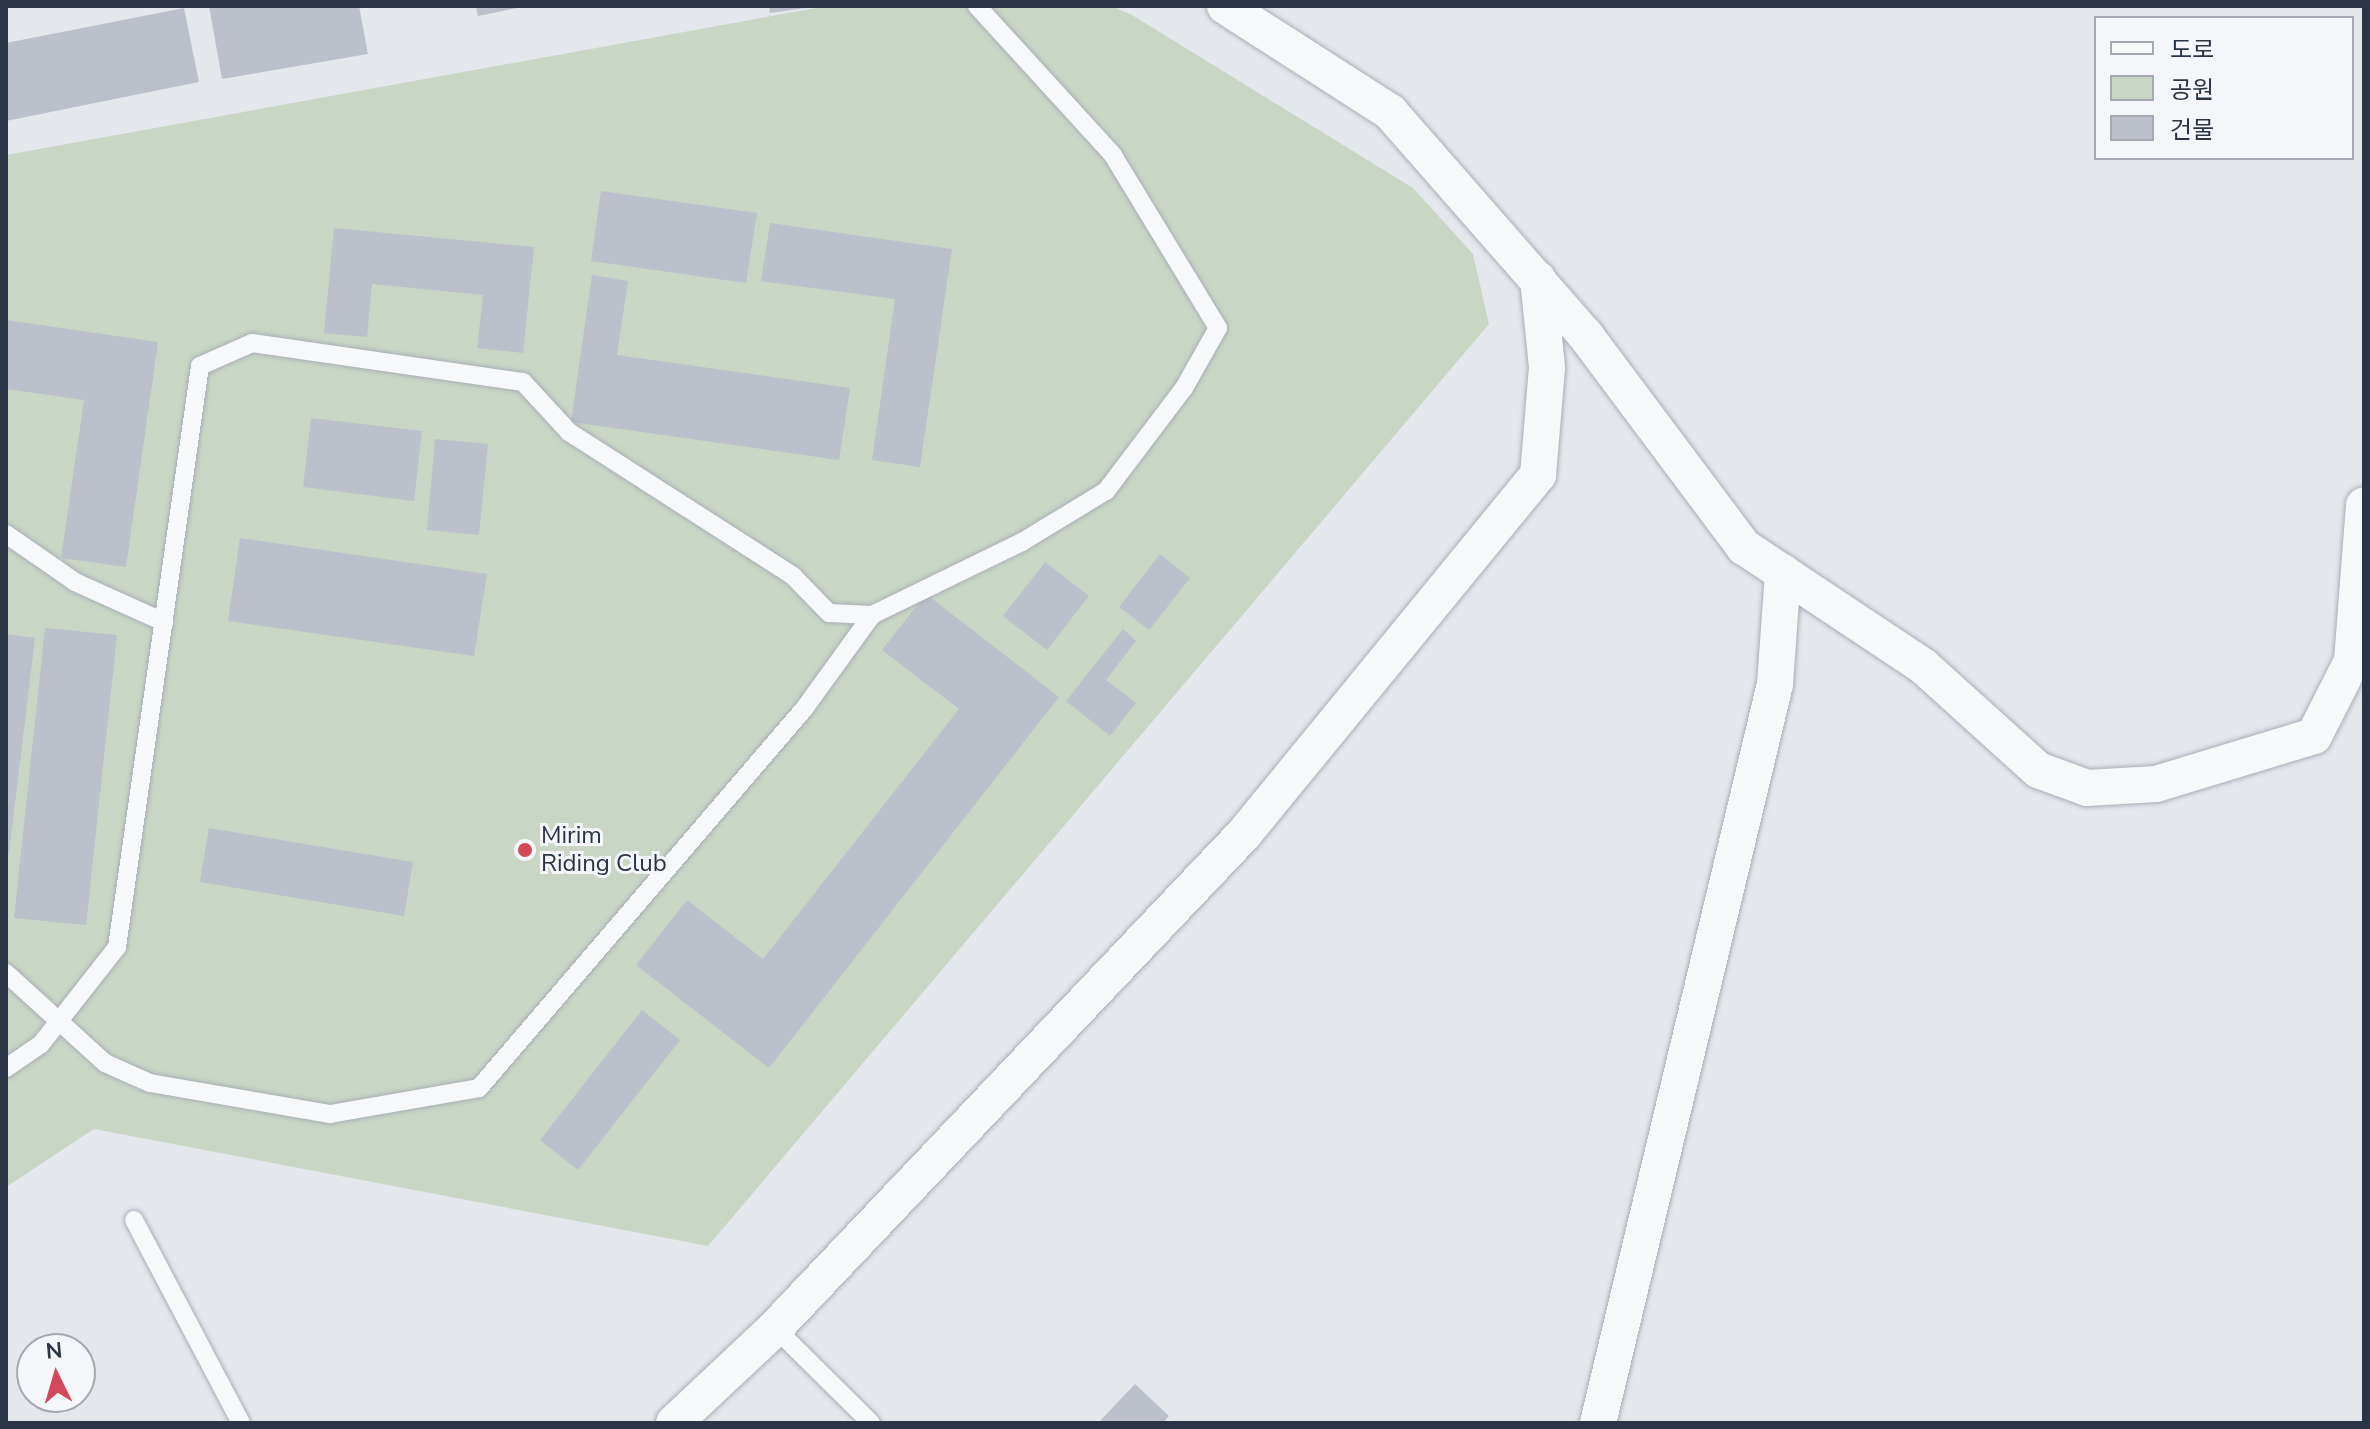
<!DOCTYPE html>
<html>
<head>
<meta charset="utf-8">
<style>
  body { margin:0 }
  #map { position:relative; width:2370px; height:1429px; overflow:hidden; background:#e4e7ec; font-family:"Nunito Sans","Noto Sans KR",sans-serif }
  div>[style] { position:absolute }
  .green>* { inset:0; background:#c9d6c5 }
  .building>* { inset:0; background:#bbc0ca }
  .roads { filter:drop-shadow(0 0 2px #a9aeb7) drop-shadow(0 0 2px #a9aeb7) }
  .service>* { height:18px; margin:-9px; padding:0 9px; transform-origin:9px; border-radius:9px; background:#f7f8fa }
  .minor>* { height:36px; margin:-18px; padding:0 18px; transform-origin:18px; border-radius:18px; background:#f7f8fa }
  .dots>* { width:22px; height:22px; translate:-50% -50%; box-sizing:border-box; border:4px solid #f4f6f9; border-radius:50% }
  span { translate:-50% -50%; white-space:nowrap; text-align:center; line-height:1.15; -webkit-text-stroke:6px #f4f6f9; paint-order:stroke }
  .poi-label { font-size:24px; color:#2b3445 }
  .left { translate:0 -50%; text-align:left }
  .frame { position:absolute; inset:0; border:8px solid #2b3445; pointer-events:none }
  .legend { position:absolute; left:2094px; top:16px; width:260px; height:144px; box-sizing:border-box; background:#f4f6f9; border:2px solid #a4a8b1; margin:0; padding:10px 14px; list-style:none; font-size:24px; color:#2b3445 }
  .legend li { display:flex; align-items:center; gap:16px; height:40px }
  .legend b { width:40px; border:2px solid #a4a8b1 }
  .north { position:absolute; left:16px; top:1333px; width:80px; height:80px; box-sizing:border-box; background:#f4f6f9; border:2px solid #a4a8b1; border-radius:50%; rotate:355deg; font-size:22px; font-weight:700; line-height:32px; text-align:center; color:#2b3445 }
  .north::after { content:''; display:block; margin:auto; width:28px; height:36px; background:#d1495b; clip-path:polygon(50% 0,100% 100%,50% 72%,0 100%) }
</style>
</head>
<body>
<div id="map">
  <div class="green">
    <i style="clip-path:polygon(827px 6px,1111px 6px,1132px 15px,1413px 188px,1473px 254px,1489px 324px,708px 1246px,94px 1129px,6px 1187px,6px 155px)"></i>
  </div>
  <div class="building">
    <i style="clip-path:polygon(209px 6px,359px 6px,368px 54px,222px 79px)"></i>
    <i style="clip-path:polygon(476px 6px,522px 6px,522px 7px,478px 16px)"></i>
    <i style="clip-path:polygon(769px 6px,805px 6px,805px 8px,770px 13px)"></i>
    <i style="clip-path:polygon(184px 8px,199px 82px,6px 121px,6px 43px)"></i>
    <i style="clip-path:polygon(601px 191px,757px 213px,746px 283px,591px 261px)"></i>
    <i style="clip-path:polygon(770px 223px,952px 249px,920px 467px,872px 460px,895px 299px,761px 281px)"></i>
    <i style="clip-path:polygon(334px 228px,534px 247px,523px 353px,477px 348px,483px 295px,372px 284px,367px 337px,324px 333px)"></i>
    <i style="clip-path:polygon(592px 275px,628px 281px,617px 355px,850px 388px,839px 460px,571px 422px)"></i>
    <i style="clip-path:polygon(6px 320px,158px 342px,126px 567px,61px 558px,84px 400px,6px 389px)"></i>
    <i style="clip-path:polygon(311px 418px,422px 431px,414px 501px,303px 487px)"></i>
    <i style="clip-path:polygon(435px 439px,488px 444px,479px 535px,427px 530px)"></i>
    <i style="clip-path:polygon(240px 538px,487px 574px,474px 656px,228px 621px)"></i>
    <i style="clip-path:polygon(1160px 554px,1190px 578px,1149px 630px,1119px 607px)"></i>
    <i style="clip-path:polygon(1045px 562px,1089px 596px,1047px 650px,1003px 616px)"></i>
    <i style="clip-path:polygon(926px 594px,1059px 697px,769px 1068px,636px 965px,687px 900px,763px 959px,959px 709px,882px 650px)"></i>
    <i style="clip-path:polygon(45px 628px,117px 635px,86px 925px,14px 918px)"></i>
    <i style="clip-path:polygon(1123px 629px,1136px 641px,1106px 680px,1136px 703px,1110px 736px,1066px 701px)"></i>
    <i style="clip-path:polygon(7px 634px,35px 638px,9px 853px,6px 853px)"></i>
    <i style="clip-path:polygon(209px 828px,413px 862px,404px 916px,200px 882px)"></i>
    <i style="clip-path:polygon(642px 1010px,680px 1040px,578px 1170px,540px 1140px)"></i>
    <i style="clip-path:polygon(1135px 1384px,1169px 1416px,1163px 1423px,1098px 1423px)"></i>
  </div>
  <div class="roads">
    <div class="service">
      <i style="left:6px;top:534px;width:84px;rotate:34.8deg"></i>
      <i style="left:75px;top:582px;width:98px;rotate:24.2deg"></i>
      <i style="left:6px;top:973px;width:134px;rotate:42.3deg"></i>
      <i style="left:105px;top:1063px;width:49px;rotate:24deg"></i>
      <i style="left:150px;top:1083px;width:183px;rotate:9.8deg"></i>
      <i style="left:330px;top:1114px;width:151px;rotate:-9.9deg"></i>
      <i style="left:479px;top:1088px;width:499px;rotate:-49.4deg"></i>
      <i style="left:804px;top:709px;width:116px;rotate:-54.1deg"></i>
      <i style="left:6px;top:1068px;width:42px;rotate:-34.4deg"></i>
      <i style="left:41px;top:1044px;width:123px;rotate:-51.9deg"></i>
      <i style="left:117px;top:947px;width:587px;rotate:-81.87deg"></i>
      <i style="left:200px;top:366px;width:57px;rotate:-23.9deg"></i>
      <i style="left:252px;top:343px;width:274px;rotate:8.2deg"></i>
      <i style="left:523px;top:382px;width:68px;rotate:47.4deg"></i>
      <i style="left:569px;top:432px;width:266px;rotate:32.7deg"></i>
      <i style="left:793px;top:576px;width:52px;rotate:45.8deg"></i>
      <i style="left:829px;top:613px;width:43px;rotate:2.7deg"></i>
      <i style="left:872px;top:615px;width:167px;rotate:-26deg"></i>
      <i style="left:1022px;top:542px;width:98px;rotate:-31.3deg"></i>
      <i style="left:1106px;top:491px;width:129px;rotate:-52.9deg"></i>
      <i style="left:1184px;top:388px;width:69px;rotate:-60.5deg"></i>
      <i style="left:1218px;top:328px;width:202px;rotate:-121.3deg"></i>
      <i style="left:1113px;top:155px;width:202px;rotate:-132.4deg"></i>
      <i style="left:134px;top:1220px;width:229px;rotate:62.2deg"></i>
      <i style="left:775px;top:1328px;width:135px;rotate:44.7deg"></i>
    </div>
    <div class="minor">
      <i style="left:1225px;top:6px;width:196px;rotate:32.7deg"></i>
      <i style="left:1390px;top:112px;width:298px;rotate:48.8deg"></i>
      <i style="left:1586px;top:336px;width:264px;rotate:53.2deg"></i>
      <i style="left:1744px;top:547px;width:215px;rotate:33.6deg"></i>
      <i style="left:1923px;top:666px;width:155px;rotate:42.1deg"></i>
      <i style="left:2038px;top:770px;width:52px;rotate:20.2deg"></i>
      <i style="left:2087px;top:788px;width:69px;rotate:-3.3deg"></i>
      <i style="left:2156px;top:784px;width:165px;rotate:-16.9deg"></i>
      <i style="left:2314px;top:736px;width:84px;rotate:-63.1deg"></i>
      <i style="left:2352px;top:661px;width:156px;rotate:-85.6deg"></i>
      <i style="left:674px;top:1423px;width:139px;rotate:-43.2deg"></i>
      <i style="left:775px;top:1328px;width:681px;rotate:-46.49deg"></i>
      <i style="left:1244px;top:834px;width:464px;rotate:-50.7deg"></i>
      <i style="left:1538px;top:475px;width:108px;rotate:-85.2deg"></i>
      <i style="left:1547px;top:367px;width:88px;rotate:-95.8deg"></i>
      <i style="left:1598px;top:1423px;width:760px;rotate:-76.53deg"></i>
      <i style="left:1775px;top:684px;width:112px;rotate:-85.9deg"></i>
    </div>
  </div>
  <div class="dots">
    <i style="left:525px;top:850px;background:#d1495b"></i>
  </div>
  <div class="poi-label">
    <span class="left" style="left:541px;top:850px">Mirim<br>Riding Club</span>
  </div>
  <div class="frame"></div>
  <ul class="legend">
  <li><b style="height:10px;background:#f7f8fa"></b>도로</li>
  <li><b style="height:22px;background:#c9d6c5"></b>공원</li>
  <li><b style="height:22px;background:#bbc0ca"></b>건물</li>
  </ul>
  <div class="north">N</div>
</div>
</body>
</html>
